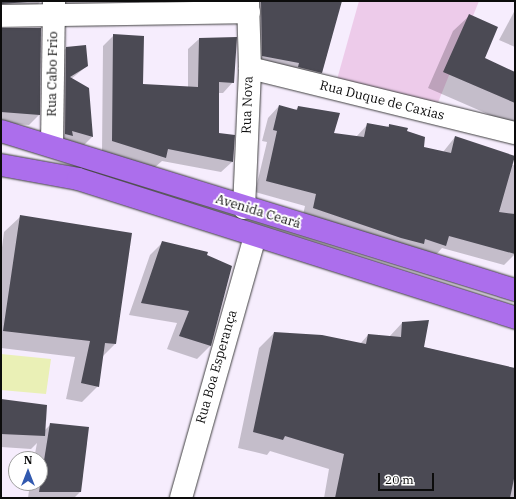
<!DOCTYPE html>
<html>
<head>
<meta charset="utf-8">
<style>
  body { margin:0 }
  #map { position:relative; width:516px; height:499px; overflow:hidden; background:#f6edfd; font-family:"IBM Plex Serif",serif }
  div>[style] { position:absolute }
  .pitch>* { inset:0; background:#edcbea }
  .water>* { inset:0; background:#eaf0b6 }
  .shadow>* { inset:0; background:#0003 }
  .building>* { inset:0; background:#4b4a54 }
  .roads { filter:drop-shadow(0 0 1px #3f3f3f) drop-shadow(0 0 1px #3f3f3f) }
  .minor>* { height:22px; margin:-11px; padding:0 11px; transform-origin:11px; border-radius:11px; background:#fff }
  .major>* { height:22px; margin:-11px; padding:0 11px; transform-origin:11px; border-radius:11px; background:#ac6eec }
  span { translate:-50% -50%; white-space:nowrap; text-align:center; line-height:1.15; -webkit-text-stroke:4px #fff; paint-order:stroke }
  .street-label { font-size:13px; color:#0c0c0c }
  .frame { position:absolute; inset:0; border:2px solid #0c0c0c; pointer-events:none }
  .north { position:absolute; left:8px; top:451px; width:40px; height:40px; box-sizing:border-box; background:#fff; border:1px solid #9e9e9e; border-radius:50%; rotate:0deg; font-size:11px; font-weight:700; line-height:16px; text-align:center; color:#0c0c0c }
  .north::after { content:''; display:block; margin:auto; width:14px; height:18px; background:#3159af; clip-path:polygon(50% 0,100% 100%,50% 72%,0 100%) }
  .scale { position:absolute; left:378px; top:473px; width:56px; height:18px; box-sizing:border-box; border:2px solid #0c0c0c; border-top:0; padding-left:5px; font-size:12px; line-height:14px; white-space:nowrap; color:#0c0c0c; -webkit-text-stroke:3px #fff; paint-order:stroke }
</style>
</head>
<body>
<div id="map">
  <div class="pitch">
    <i style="clip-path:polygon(359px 1px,479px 1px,435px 110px,336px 83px)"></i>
  </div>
  <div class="water">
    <i style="clip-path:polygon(1px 354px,51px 359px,46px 394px,1px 390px)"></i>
  </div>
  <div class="shadow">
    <i style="clip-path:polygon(1px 1px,41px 1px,30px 13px,1px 14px)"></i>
    <i style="clip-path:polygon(48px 1px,141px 1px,131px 11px,56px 12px)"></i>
    <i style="clip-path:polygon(163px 1px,230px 1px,222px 10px,163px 11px)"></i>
    <i style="clip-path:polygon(244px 1px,341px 1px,322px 72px,306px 87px,247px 71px)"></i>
    <i style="clip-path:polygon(515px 10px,515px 47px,499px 40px)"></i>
    <i style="clip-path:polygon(469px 16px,483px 59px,515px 73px,515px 126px,428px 88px,453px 31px)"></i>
    <i style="clip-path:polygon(1px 28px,40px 29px,39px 115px,29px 125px,1px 123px)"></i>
    <i style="clip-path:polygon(114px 35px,142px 85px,188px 87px,188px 49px,199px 39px,233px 82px,223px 93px,218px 93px,218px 133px,232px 162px,221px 172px,162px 161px,154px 168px,102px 151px,103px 46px)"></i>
    <i style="clip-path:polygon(66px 48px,87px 66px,71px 79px,92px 137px,84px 145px,67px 140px,63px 144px,58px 57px)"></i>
    <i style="clip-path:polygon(279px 106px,295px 110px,299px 107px,333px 134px,356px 137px,368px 124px,387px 127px,389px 125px,406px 132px,423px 148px,443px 152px,455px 137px,515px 166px,515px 254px,504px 265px,442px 248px,434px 257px,302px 219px,305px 206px,255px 192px,267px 142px,262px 141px,268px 118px)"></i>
    <i style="clip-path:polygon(21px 216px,115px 344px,102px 357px,98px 386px,82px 402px,66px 399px,75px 357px,1px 348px,1px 255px,4px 232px)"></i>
    <i style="clip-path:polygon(163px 242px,231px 267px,210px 346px,197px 359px,167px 349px,177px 323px,129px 315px,150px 255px)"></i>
    <i style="clip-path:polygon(402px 323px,423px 347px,515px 369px,515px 498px,324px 498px,329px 469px,270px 451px,267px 455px,238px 448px,259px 348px,274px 333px,360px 344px,368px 335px,389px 337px)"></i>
    <i style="clip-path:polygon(1px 400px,45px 430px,51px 424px,88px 428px,80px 492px,74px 498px,28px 498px,30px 483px,40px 483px,40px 459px,34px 459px,37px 443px,31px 449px,1px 447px)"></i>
  </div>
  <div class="building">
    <i style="clip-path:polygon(1px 1px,41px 1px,1px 4px)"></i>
    <i style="clip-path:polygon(261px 1px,342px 1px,322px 73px,298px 67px,299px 63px,262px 56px)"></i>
    <i style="clip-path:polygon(469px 14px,498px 27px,485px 58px,515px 72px,515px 103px,443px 72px)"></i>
    <i style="clip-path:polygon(1px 28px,41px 28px,40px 115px,1px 112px)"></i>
    <i style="clip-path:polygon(113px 34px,144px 36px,143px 84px,198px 87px,199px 38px,237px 37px,234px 83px,219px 82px,219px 133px,235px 135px,233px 162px,168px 149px,166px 158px,112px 141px)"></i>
    <i style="clip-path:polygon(86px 45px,88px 66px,70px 77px,89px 88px,93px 137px,72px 131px,73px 136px,65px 134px,66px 47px)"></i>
    <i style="clip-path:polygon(279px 105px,297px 110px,298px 106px,340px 113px,334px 133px,364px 137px,367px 123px,389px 127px,389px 124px,408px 128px,407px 131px,425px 137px,424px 147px,451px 153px,455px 136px,515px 156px,499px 212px,515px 214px,515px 254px,449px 236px,446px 246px,425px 239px,424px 244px,401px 238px,313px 208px,316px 194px,266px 181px,277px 131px,273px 130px)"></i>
    <i style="clip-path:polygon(20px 215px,132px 233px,116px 344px,105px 343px,99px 387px,81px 383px,90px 341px,3px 331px)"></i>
    <i style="clip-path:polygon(162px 241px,208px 252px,207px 255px,232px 266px,211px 346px,179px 336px,189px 311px,141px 303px)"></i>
    <i style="clip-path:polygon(429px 320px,424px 347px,515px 368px,515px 474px,510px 498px,335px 498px,344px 454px,285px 436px,283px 440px,253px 432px,274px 332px,322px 335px,366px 344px,368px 334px,401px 337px,402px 322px)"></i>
    <i style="clip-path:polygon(1px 399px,47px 405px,45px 436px,1px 434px)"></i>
    <i style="clip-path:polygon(50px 423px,89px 427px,81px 492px,39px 492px)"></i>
  </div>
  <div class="roads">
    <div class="minor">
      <i style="left:1px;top:16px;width:248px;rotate:-0.9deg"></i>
      <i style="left:250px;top:68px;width:273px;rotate:13.8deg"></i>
      <i style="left:52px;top:146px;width:145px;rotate:-89.2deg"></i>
      <i style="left:244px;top:208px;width:140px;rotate:-87.5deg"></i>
      <i style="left:250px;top:68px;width:67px;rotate:-91.7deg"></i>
      <i style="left:181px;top:498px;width:272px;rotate:-74.2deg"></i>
    </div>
    <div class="major">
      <i style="left:1px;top:131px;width:538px;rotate:17.19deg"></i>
      <i style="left:1px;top:165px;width:78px;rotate:10.3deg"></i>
      <i style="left:78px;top:179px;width:459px;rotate:17.6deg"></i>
    </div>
  </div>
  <div class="street-label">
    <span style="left:53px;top:74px;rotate:-89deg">Rua Cabo Frio</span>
    <span style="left:382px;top:101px;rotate:14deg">Rua Duque de Caxias</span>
    <span style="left:248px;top:105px;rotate:-88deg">Rua Nova</span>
    <span style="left:258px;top:212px;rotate:17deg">Avenida Ceará</span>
    <span style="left:217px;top:367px;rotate:-74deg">Rua Boa Esperança</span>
  </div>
  <div class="frame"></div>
  <div class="north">N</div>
  <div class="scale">20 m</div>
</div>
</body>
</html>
